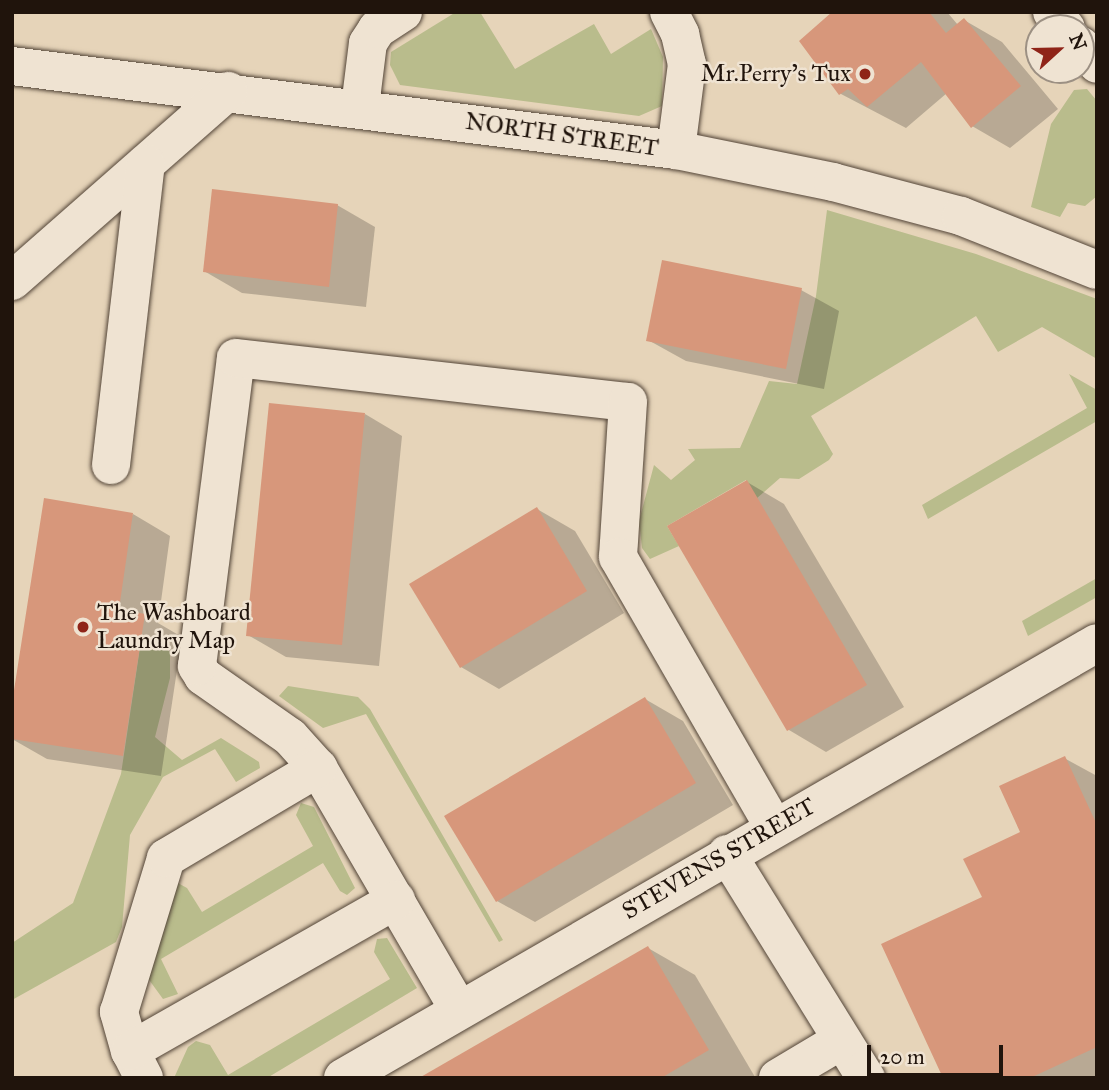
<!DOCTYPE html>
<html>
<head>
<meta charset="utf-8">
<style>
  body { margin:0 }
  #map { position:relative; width:1109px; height:1090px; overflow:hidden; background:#e6d4b9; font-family:"IM FELL Great Primer",serif }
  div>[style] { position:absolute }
  .green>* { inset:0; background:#b9bc8c }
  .shadow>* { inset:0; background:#0003 }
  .building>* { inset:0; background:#d7977b }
  .roads { filter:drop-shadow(0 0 2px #524437) drop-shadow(0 0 2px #524437) }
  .minor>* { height:38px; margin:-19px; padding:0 19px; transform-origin:19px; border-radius:19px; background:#efe3d2 }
  .dots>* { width:19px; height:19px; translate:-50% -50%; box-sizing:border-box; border:4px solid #efe3d2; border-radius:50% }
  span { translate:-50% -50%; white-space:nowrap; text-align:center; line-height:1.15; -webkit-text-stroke:5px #efe3d2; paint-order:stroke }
  .poi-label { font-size:24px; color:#20140c }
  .right { translate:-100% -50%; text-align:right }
  .left { translate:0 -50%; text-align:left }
  .street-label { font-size:24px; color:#20140c }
  .frame { position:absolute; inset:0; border:14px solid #20140c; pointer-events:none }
  .north { position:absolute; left:1025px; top:14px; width:70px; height:70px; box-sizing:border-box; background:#efe3d2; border:2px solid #9c9083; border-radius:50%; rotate:68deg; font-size:19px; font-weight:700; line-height:28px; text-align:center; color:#20140c }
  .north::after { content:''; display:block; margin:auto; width:24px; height:32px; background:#8f2418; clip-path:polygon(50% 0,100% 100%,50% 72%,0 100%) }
  .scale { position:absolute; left:867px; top:1045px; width:136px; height:32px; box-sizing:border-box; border:4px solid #20140c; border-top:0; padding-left:9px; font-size:21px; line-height:24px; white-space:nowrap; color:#20140c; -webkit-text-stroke:5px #efe3d2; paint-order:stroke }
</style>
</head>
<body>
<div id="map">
  <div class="green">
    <i style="clip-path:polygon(456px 12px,480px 12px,515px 69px,594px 24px,611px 54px,651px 29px,663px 57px,662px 106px,639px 116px,400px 85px,390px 65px,391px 52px)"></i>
    <i style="clip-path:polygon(1087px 89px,1097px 101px,1097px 196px,1085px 206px,1068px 203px,1060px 217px,1031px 207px,1051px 124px,1074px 90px)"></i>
    <i style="clip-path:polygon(827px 210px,976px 254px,1097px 299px,1097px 359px,1042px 327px,998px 352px,976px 316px,811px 416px,833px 454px,829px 460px,799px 479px,780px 478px,757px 498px,746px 480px,667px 526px,679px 546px,650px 559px,642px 548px,639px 521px,654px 465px,671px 480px,695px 460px,688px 449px,740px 448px,769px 381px,797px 384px,816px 296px)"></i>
    <i style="clip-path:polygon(1069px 374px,1097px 390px,1097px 421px,928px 519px,922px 505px,1087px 408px)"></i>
    <i style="clip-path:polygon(1097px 578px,1097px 597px,1028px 636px,1022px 621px)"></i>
    <i style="clip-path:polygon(141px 641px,158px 643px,170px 652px,170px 678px,155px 737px,182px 760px,221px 738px,259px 762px,260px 768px,236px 782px,215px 749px,163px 777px,130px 835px,122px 927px,116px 942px,12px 1000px,12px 943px,73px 903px,121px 774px)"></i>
    <i style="clip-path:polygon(288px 686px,358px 697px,370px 709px,503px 940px,499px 942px,366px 714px,323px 728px,279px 696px)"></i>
    <i style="clip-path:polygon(301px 803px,314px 807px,355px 888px,347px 895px,340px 891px,323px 863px,161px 959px,178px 994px,163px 999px,147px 977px,176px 882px,187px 888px,202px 912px,313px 846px,296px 815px)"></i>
    <i style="clip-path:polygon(387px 938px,417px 988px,267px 1078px,174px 1078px,188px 1047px,196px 1041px,210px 1045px,228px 1075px,390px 979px,374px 952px,377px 939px)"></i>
  </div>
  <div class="shadow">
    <i style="clip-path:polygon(835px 12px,947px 12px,958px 25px,964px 20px,1002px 42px,1058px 109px,1010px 148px,972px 126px,947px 93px,906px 128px,841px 94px)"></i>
    <i style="clip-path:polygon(337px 205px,375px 227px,366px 307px,242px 293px,204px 271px)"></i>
    <i style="clip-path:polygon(801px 290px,839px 311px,824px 389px,686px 361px,648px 340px)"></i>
    <i style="clip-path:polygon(365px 414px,402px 436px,379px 666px,286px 657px,248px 635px)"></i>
    <i style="clip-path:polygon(747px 482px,784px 504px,904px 707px,826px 752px,789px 730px)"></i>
    <i style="clip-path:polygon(537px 509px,575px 531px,624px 613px,499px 689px,461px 667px)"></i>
    <i style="clip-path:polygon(133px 514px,170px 536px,158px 623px,182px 637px,161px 776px,47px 759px,12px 739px)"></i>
    <i style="clip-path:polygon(645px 699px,683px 721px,733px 805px,535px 922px,497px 901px)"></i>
    <i style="clip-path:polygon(1064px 758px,1097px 776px,1097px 1078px,945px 1078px,984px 898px)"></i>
    <i style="clip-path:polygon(648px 948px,695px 975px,755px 1077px,423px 1078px)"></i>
  </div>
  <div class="building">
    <i style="clip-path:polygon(832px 12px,929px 12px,946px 33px,964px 18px,1021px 86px,971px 128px,921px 62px,867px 107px,848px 89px,839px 95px,799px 41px)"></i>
    <i style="clip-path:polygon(212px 189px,338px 204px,329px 287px,203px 272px)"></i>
    <i style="clip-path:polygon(662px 260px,802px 288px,786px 369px,646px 341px)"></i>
    <i style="clip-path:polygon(269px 403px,365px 413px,342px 645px,246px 636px)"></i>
    <i style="clip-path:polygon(747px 480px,867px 685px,787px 731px,667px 526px)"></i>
    <i style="clip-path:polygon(44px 498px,133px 513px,119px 609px,145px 614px,123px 756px,12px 739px,12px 703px)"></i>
    <i style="clip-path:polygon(537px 507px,587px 591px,460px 668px,409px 584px)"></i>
    <i style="clip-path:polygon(645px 697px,696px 783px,496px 902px,444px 816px)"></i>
    <i style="clip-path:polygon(1065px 756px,1097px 825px,1097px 1047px,1030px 1078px,943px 1078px,881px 944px,982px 897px,963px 859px,1020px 832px,999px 786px)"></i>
    <i style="clip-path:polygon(648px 946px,709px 1050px,661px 1078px,419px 1078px)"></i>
  </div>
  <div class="roads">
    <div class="minor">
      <i style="left:669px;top:12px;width:25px;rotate:63deg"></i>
      <i style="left:680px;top:34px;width:31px;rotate:77deg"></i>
      <i style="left:687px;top:64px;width:87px;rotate:97.3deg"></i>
      <i style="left:1052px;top:12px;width:21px;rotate:49deg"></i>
      <i style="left:1081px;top:46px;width:24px;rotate:48deg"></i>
      <i style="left:12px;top:66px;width:669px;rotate:7.21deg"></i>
      <i style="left:676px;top:150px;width:160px;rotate:11.5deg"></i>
      <i style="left:833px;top:182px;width:132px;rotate:14.9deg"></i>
      <i style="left:961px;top:216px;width:146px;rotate:21.7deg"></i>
      <i style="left:360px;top:107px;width:64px;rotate:-82.9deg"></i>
      <i style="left:368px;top:43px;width:17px;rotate:-57deg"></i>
      <i style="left:377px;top:29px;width:31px;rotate:-33deg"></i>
      <i style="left:12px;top:281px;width:288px;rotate:-41.3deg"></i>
      <i style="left:111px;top:465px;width:303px;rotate:-83.4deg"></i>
      <i style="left:727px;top:854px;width:264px;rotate:58.2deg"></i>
      <i style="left:459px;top:1010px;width:280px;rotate:-120.2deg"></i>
      <i style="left:318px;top:768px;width:42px;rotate:-132.1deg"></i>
      <i style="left:290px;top:737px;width:106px;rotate:-145deg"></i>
      <i style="left:203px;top:676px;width:12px;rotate:-121deg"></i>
      <i style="left:197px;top:666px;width:310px;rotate:-82.8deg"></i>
      <i style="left:236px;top:358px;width:394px;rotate:6.4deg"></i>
      <i style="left:628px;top:402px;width:155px;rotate:93.7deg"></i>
      <i style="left:618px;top:557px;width:312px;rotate:60deg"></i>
      <i style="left:130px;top:1051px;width:41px;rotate:-105.8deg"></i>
      <i style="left:119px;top:1012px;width:161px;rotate:-73deg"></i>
      <i style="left:166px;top:858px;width:177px;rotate:-30.6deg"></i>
      <i style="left:144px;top:1078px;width:30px;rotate:-117deg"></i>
      <i style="left:130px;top:1051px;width:306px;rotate:-29.6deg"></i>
      <i style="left:343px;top:1078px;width:870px;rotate:-29.98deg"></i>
      <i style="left:778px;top:1078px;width:74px;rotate:-30.7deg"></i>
    </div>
  </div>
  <div class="dots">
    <i style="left:865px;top:74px;background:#8f2418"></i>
    <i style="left:83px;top:627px;background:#8f2418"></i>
  </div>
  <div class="poi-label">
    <span class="right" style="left:851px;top:74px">Mr.Perry's Tux</span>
    <span class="left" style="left:97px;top:627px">The Washboard<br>Laundry Map</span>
  </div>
  <div class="street-label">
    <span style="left:562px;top:135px;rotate:8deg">NORTH STREET</span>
    <span style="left:719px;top:859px;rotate:-30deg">STEVENS STREET</span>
  </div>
  <div class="frame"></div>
  <div class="north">N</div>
  <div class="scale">20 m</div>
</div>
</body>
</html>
